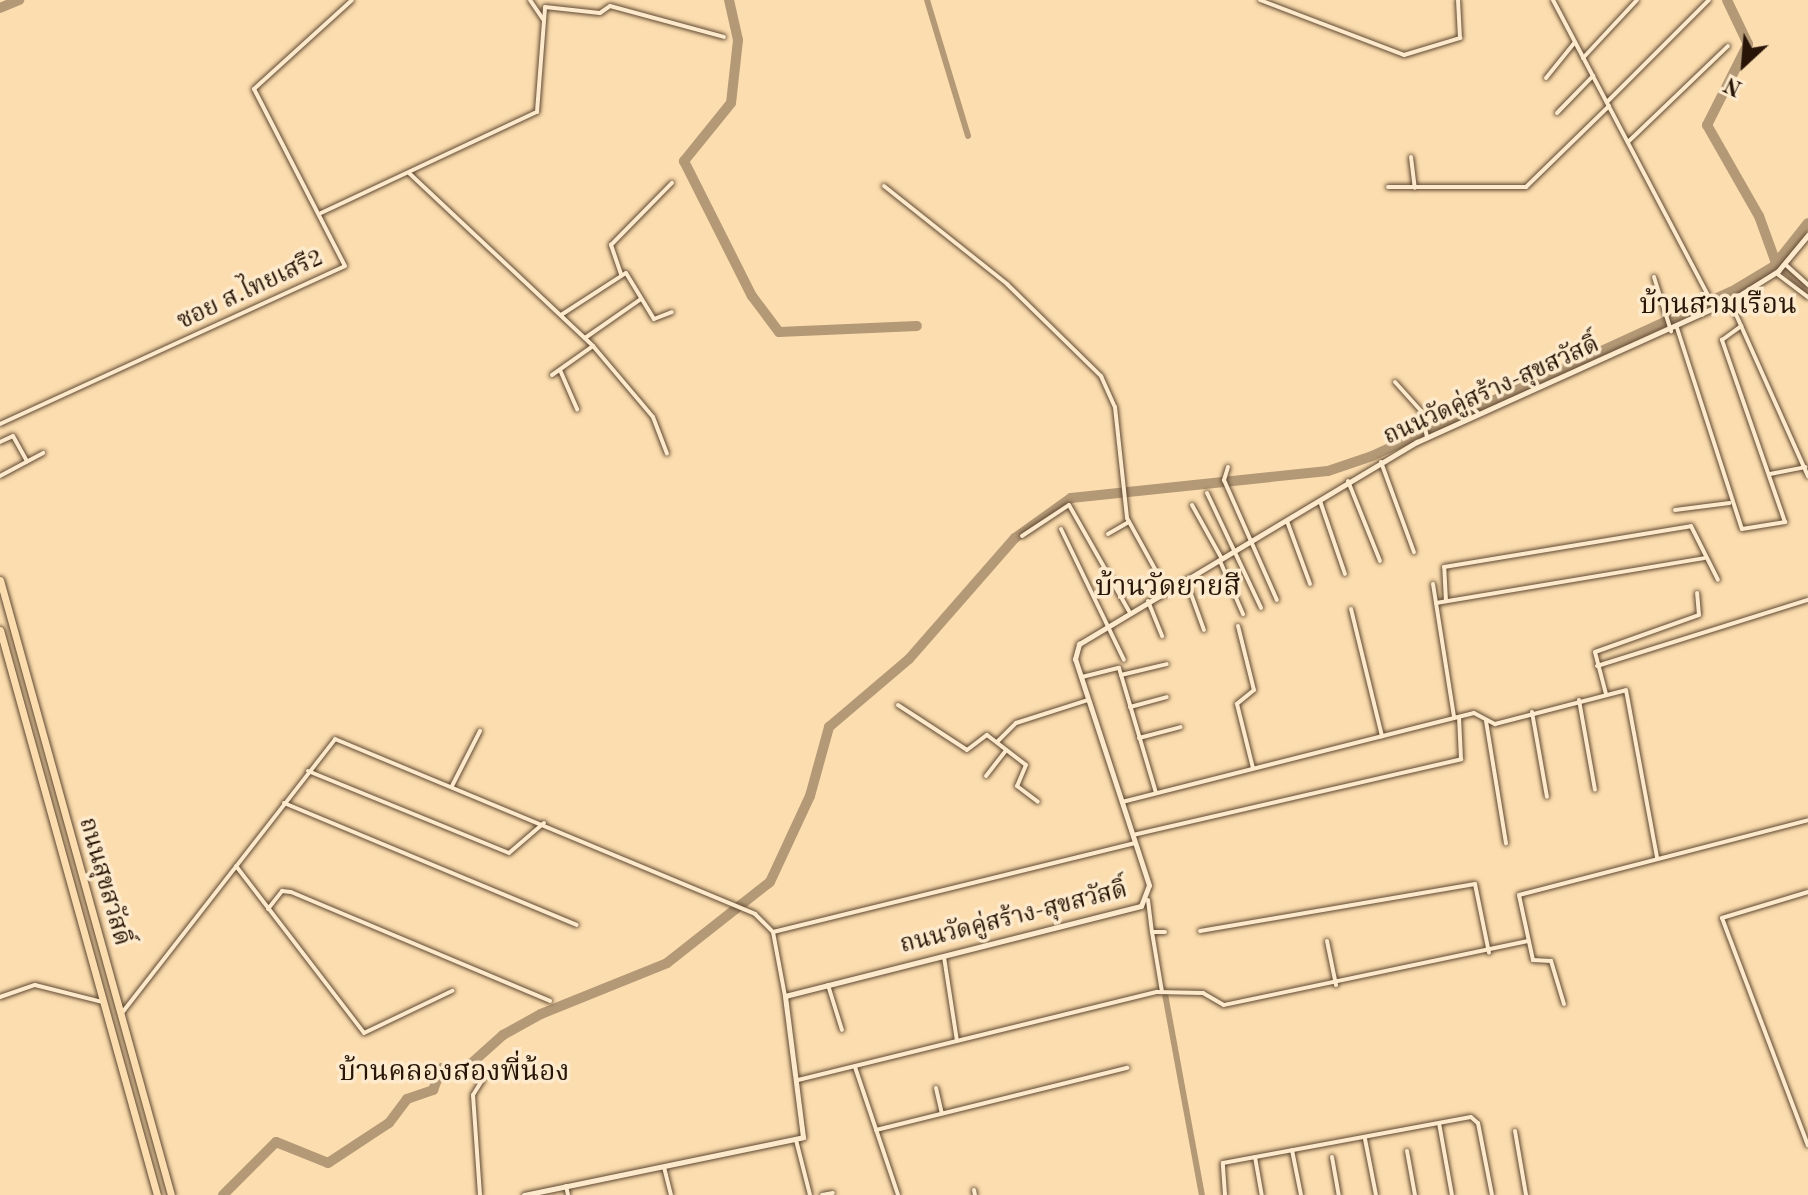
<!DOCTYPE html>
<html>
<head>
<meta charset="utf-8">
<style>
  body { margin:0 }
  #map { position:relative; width:1808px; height:1195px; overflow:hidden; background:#fcddaf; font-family:"Old Standard TT","Noto Serif Thai",serif }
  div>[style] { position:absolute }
  .canal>* { height:6px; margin:-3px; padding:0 3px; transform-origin:3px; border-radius:3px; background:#b49976 }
  .river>* { height:10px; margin:-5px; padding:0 5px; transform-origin:5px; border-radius:5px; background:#b49976 }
  .roads { filter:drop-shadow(0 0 2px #5d4731) drop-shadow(0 0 2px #5d4731) }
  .minor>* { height:4px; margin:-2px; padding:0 2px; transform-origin:2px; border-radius:2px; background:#fde9cb }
  .tertiary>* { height:5px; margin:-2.5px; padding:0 2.5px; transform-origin:2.5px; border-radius:2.5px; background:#fde9cb }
  .primary>* { height:7px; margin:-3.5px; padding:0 3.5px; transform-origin:3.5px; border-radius:3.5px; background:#fcddaf }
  span { translate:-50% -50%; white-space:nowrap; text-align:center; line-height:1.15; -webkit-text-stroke:7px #fde9cb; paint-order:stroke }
  .street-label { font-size:24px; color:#281507 }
  .quarter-label { font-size:28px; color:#281507 }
  .north { position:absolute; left:1704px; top:24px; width:80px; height:80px; -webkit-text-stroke:6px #fde9cb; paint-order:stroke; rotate:206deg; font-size:22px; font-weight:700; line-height:32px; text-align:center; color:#281507 }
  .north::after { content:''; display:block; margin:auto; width:28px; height:36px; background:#281507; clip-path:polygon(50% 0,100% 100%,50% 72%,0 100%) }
</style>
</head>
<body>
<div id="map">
  <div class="canal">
    <i style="left:927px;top:0;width:142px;rotate:73.2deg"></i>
    <i style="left:1776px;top:263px;width:43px;rotate:42.2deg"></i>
    <i style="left:1165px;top:994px;width:204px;rotate:79.6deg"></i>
  </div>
  <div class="river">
    <i style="left:729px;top:0;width:41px;rotate:77.3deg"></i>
    <i style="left:738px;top:40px;width:63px;rotate:96.3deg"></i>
    <i style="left:731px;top:103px;width:75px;rotate:129deg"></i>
    <i style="left:684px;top:161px;width:151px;rotate:63.3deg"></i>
    <i style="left:752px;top:296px;width:45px;rotate:53.1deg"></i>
    <i style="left:779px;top:332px;width:138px;rotate:-2.5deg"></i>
    <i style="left:1727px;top:0;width:49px;rotate:64.5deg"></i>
    <i style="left:1748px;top:44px;width:91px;rotate:116.8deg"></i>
    <i style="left:1707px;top:125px;width:105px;rotate:60.3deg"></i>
    <i style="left:1759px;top:216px;width:50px;rotate:70.1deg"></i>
    <i style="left:0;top:8px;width:21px;rotate:-23deg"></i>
    <i style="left:223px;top:1195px;width:75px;rotate:-45deg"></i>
    <i style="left:276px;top:1142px;width:56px;rotate:22deg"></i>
    <i style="left:328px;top:1163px;width:73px;rotate:-33.3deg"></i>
    <i style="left:389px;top:1123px;width:30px;rotate:-53deg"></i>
    <i style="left:407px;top:1099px;width:28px;rotate:-19deg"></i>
    <i style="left:433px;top:1090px;width:24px;rotate:-68deg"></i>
    <i style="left:442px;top:1068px;width:22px;rotate:5deg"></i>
    <i style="left:464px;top:1070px;width:52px;rotate:-41.9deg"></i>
    <i style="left:503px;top:1035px;width:43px;rotate:-28.9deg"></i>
    <i style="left:541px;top:1014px;width:136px;rotate:-22deg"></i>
    <i style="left:667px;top:963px;width:131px;rotate:-38.2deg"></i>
    <i style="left:770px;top:882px;width:95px;rotate:-65.1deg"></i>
    <i style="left:810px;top:796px;width:72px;rotate:-74.6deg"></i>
    <i style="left:829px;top:727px;width:105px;rotate:-40.4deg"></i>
    <i style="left:909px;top:659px;width:161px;rotate:-48.8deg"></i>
    <i style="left:1015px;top:538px;width:69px;rotate:-35.5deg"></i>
    <i style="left:1071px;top:498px;width:258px;rotate:-6deg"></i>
    <i style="left:1328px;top:471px;width:46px;rotate:-18.8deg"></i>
    <i style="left:1372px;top:456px;width:395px;rotate:-24.6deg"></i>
    <i style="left:1731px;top:292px;width:49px;rotate:-30.8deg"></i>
    <i style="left:1773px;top:267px;width:56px;rotate:-51.5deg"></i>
  </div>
  <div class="roads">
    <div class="minor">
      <i style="left:530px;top:0;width:23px;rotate:56deg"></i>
      <i style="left:1260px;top:0;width:154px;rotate:20.9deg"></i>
      <i style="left:1404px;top:55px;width:59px;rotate:-16.9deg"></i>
      <i style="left:1460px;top:38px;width:38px;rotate:-93deg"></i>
      <i style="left:1553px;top:0;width:348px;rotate:62.3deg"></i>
      <i style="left:1583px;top:58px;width:79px;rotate:-47deg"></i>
      <i style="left:1546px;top:78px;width:46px;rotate:-51.1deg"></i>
      <i style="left:1607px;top:102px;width:144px;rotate:-45deg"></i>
      <i style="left:1557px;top:113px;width:52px;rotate:-45.8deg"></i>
      <i style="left:1629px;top:141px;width:137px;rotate:-43.8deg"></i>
      <i style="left:1411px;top:157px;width:31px;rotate:83deg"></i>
      <i style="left:409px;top:173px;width:253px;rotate:43.2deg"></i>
      <i style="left:593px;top:346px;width:93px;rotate:49.8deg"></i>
      <i style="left:653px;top:417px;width:39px;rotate:69deg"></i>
      <i style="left:884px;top:186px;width:157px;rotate:38.5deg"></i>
      <i style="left:1007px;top:284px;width:132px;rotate:44.4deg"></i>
      <i style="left:1101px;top:376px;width:34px;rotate:66deg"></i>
      <i style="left:1115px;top:407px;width:112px;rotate:83.8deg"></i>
      <i style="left:1127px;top:518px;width:81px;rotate:61.2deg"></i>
      <i style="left:1388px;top:187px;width:138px"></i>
      <i style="left:1526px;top:187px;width:116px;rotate:-44.3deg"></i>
      <i style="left:321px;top:213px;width:238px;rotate:-25.1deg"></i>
      <i style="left:537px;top:112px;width:105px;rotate:-85.6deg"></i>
      <i style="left:545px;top:7px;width:55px;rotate:6.2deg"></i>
      <i style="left:600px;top:13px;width:12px;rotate:-35deg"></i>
      <i style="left:610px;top:6px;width:118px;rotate:15.2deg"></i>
      <i style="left:1786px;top:265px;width:30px;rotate:42deg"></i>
      <i style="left:1776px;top:273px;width:40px;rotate:37deg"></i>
      <i style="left:621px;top:274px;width:31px;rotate:-109deg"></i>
      <i style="left:611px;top:245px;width:87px;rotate:-45.5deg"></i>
      <i style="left:1654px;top:277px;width:57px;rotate:72.5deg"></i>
      <i style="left:1730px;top:301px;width:192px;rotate:66deg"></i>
      <i style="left:561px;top:315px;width:77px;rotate:-32.9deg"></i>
      <i style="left:626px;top:273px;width:54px;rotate:58.7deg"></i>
      <i style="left:654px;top:319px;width:19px;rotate:-21deg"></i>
      <i style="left:1677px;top:328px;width:211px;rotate:72.1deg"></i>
      <i style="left:1742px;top:529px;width:44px;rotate:-9.2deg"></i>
      <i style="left:1785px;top:522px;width:193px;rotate:-109.1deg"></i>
      <i style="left:1722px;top:340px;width:24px;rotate:-36deg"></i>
      <i style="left:585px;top:338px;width:68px;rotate:-34.9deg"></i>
      <i style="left:560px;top:370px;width:43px;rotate:66.4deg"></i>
      <i style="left:552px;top:375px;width:50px;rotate:-35.3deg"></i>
      <i style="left:1395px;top:382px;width:39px;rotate:48deg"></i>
      <i style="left:1421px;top:411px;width:28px;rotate:77deg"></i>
      <i style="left:1462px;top:398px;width:22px;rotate:43deg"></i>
      <i style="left:0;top:424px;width:379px;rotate:-24.6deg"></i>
      <i style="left:345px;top:266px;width:199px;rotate:-117.2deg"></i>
      <i style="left:254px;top:89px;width:132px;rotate:-42.2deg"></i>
      <i style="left:0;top:442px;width:14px;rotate:-25deg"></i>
      <i style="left:13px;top:436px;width:29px;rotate:61deg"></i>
      <i style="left:1381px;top:462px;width:96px;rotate:69.9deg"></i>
      <i style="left:1228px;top:467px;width:14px;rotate:107deg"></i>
      <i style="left:1224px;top:480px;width:131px;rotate:66.2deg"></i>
      <i style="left:1770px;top:474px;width:36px;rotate:-11deg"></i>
      <i style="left:0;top:476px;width:49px;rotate:-28.1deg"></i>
      <i style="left:1348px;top:481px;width:86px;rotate:68.2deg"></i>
      <i style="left:1207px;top:493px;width:127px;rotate:64.8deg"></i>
      <i style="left:1320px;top:501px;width:77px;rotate:71.1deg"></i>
      <i style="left:1192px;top:505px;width:60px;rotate:60.9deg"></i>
      <i style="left:1675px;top:510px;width:55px;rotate:-7.3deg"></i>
      <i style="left:1287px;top:521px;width:67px;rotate:69.9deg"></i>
      <i style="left:1061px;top:529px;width:145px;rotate:64.3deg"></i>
      <i style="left:1108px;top:534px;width:24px;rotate:-30deg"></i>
      <i style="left:1022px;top:536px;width:56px;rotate:-33.4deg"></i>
      <i style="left:1069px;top:505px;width:122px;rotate:60.5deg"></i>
      <i style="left:1220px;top:561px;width:58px;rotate:66.5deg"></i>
      <i style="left:1186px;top:580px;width:53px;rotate:70.2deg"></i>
      <i style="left:1433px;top:584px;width:135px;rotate:81deg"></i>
      <i style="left:1148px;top:601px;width:38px;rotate:68deg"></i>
      <i style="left:1446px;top:601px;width:34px;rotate:-93deg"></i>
      <i style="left:1444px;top:567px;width:250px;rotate:-9.4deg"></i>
      <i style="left:1691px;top:526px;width:60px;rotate:63.4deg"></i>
      <i style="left:1436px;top:603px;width:272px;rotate:-9.5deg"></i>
      <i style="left:1351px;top:609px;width:131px;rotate:76.3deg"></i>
      <i style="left:1238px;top:626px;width:66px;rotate:76deg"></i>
      <i style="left:1254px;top:690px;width:22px;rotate:141deg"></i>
      <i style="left:1237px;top:704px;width:66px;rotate:76deg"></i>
      <i style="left:1597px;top:666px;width:221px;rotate:-17.4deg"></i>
      <i style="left:1121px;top:675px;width:47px;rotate:-13.4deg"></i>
      <i style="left:1082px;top:677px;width:38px;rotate:-14deg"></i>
      <i style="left:1119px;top:668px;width:130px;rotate:73.5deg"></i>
      <i style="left:1606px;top:694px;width:43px;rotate:-104.7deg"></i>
      <i style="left:1595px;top:652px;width:110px;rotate:-19.6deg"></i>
      <i style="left:1699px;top:615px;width:22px;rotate:-95deg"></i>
      <i style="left:1579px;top:700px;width:91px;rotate:79.9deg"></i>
      <i style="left:898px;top:705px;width:82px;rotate:33.1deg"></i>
      <i style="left:967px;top:750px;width:25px;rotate:-37deg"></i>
      <i style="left:987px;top:735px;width:49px;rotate:37.6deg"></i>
      <i style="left:1026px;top:765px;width:23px;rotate:113deg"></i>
      <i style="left:1017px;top:786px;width:26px;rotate:37deg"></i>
      <i style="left:1130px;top:707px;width:38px;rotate:-15deg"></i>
      <i style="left:1532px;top:712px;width:86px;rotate:80deg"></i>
      <i style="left:1486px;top:721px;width:124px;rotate:80.7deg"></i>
      <i style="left:1139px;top:738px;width:43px;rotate:-14.7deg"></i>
      <i style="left:997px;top:742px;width:27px;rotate:-45deg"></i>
      <i style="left:1016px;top:723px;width:76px;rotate:-17.7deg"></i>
      <i style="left:308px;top:771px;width:217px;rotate:22.2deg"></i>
      <i style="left:509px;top:853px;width:46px;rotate:-40.6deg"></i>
      <i style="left:986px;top:776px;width:33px;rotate:-52deg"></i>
      <i style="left:452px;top:786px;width:62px;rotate:-63deg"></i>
      <i style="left:1122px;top:802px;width:363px;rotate:-14.2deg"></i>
      <i style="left:1474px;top:713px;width:24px;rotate:28deg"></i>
      <i style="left:1495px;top:724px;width:135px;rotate:-14.5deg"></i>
      <i style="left:1626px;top:690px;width:171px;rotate:79.5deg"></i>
      <i style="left:284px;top:803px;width:317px;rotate:22.6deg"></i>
      <i style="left:1133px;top:835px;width:337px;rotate:-13deg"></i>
      <i style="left:1461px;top:759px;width:42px;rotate:-92.7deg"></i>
      <i style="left:236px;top:866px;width:210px;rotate:52.5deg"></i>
      <i style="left:364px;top:1033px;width:98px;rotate:-25.5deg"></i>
      <i style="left:1808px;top:892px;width:90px;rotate:163.2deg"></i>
      <i style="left:1722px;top:918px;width:243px;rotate:69.3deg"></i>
      <i style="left:1148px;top:900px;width:32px;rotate:83deg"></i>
      <i style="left:1152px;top:932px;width:13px"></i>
      <i style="left:268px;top:909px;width:23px;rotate:-52deg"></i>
      <i style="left:282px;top:891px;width:9px;rotate:6deg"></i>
      <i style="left:291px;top:892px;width:281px;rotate:22.8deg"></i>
      <i style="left:1200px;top:931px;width:279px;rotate:-9.7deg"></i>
      <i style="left:1475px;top:884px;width:70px;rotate:78.5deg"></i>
      <i style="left:773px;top:932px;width:373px;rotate:-13.8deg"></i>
      <i style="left:1152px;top:932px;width:61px;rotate:80.5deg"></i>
      <i style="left:1327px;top:941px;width:45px;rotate:78.4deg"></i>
      <i style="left:944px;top:957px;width:85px;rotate:81.2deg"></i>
      <i style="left:828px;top:985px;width:47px;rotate:72.7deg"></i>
      <i style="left:0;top:997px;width:37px;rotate:-19deg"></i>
      <i style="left:35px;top:985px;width:69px;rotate:14.2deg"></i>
      <i style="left:1564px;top:1004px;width:45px;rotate:-106.8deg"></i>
      <i style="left:1551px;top:961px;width:18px;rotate:-177deg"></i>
      <i style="left:1533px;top:960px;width:66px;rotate:-102.2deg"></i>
      <i style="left:1519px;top:895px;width:299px;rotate:-14.5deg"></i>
      <i style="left:122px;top:1013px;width:347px;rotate:-52.1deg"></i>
      <i style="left:335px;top:739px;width:455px;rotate:22.6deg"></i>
      <i style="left:755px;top:914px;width:25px;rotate:45deg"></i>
      <i style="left:773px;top:932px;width:65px;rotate:79.4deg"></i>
      <i style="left:855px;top:1067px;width:135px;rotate:71.4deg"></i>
      <i style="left:798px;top:1080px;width:370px;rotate:-13.8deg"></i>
      <i style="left:1157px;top:992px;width:46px;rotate:1.2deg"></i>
      <i style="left:1203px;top:993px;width:24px;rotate:30deg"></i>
      <i style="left:1224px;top:1005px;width:311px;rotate:-11.9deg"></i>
      <i style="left:936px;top:1088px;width:26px;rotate:77deg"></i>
      <i style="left:1439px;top:1123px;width:73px;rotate:79.8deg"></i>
      <i style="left:876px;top:1130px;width:259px;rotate:-13.9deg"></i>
      <i style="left:1515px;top:1131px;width:65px;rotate:80.2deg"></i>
      <i style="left:1365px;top:1139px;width:57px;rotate:78.9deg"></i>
      <i style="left:796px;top:1140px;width:57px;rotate:75.7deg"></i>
      <i style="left:1292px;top:1150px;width:46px;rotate:78.7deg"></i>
      <i style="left:1407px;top:1151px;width:45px;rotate:79.7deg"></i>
      <i style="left:1255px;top:1157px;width:39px;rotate:80deg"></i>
      <i style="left:1332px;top:1157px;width:39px;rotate:80deg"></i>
      <i style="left:664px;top:1167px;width:29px;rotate:76deg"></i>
      <i style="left:566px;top:1186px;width:9px;rotate:77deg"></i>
      <i style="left:974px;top:1190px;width:5px;rotate:79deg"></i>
      <i style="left:480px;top:1195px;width:100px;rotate:-94deg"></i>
      <i style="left:473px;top:1095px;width:19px;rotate:-58deg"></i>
      <i style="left:822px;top:1195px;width:11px;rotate:-10deg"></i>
      <i style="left:1225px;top:1195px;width:32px;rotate:-94deg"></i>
      <i style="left:1223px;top:1163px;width:252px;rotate:-10.5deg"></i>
      <i style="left:1471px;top:1117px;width:9px;rotate:41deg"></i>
      <i style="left:1478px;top:1123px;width:73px;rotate:79deg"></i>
    </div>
    <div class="tertiary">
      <i style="left:524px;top:1195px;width:285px;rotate:-11.7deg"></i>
      <i style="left:803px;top:1137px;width:142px;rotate:-97.3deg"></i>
      <i style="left:785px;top:996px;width:367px;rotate:-14.2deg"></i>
      <i style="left:1141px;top:906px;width:22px;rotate:-69deg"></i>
      <i style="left:1149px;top:885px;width:238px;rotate:-108.1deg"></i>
      <i style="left:1075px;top:659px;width:16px;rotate:-75deg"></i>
      <i style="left:1079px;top:644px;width:394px;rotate:-30.9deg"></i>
      <i style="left:1417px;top:442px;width:343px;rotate:-24.3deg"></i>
      <i style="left:1730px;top:301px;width:57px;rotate:-32deg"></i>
      <i style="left:1778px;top:271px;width:47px;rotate:-50.2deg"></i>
    </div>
    <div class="primary">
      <i style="left:0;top:580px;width:638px;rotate:74.46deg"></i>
      <i style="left:0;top:630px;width:586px;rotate:74.47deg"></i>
    </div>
  </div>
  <div class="street-label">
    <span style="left:251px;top:291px;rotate:-25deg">ซอย ส.ไทยเสรี2</span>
    <span style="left:1492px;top:392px;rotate:-24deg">ถนนวัดคู่สร้าง-สุขสวัสดิ์</span>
    <span style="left:103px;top:882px;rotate:74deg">ถนนสุขสวัสดิ์</span>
    <span style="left:1014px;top:919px;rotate:-14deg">ถนนวัดคู่สร้าง-สุขสวัสดิ์</span>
  </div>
  <div class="quarter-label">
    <span style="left:1718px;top:306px">บ้านสามเรือน</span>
    <span style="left:1168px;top:588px">บ้านวัดยายสี</span>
    <span style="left:454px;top:1073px">บ้านคลองสองพี่น้อง</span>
  </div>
  <div class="north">N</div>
</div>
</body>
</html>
